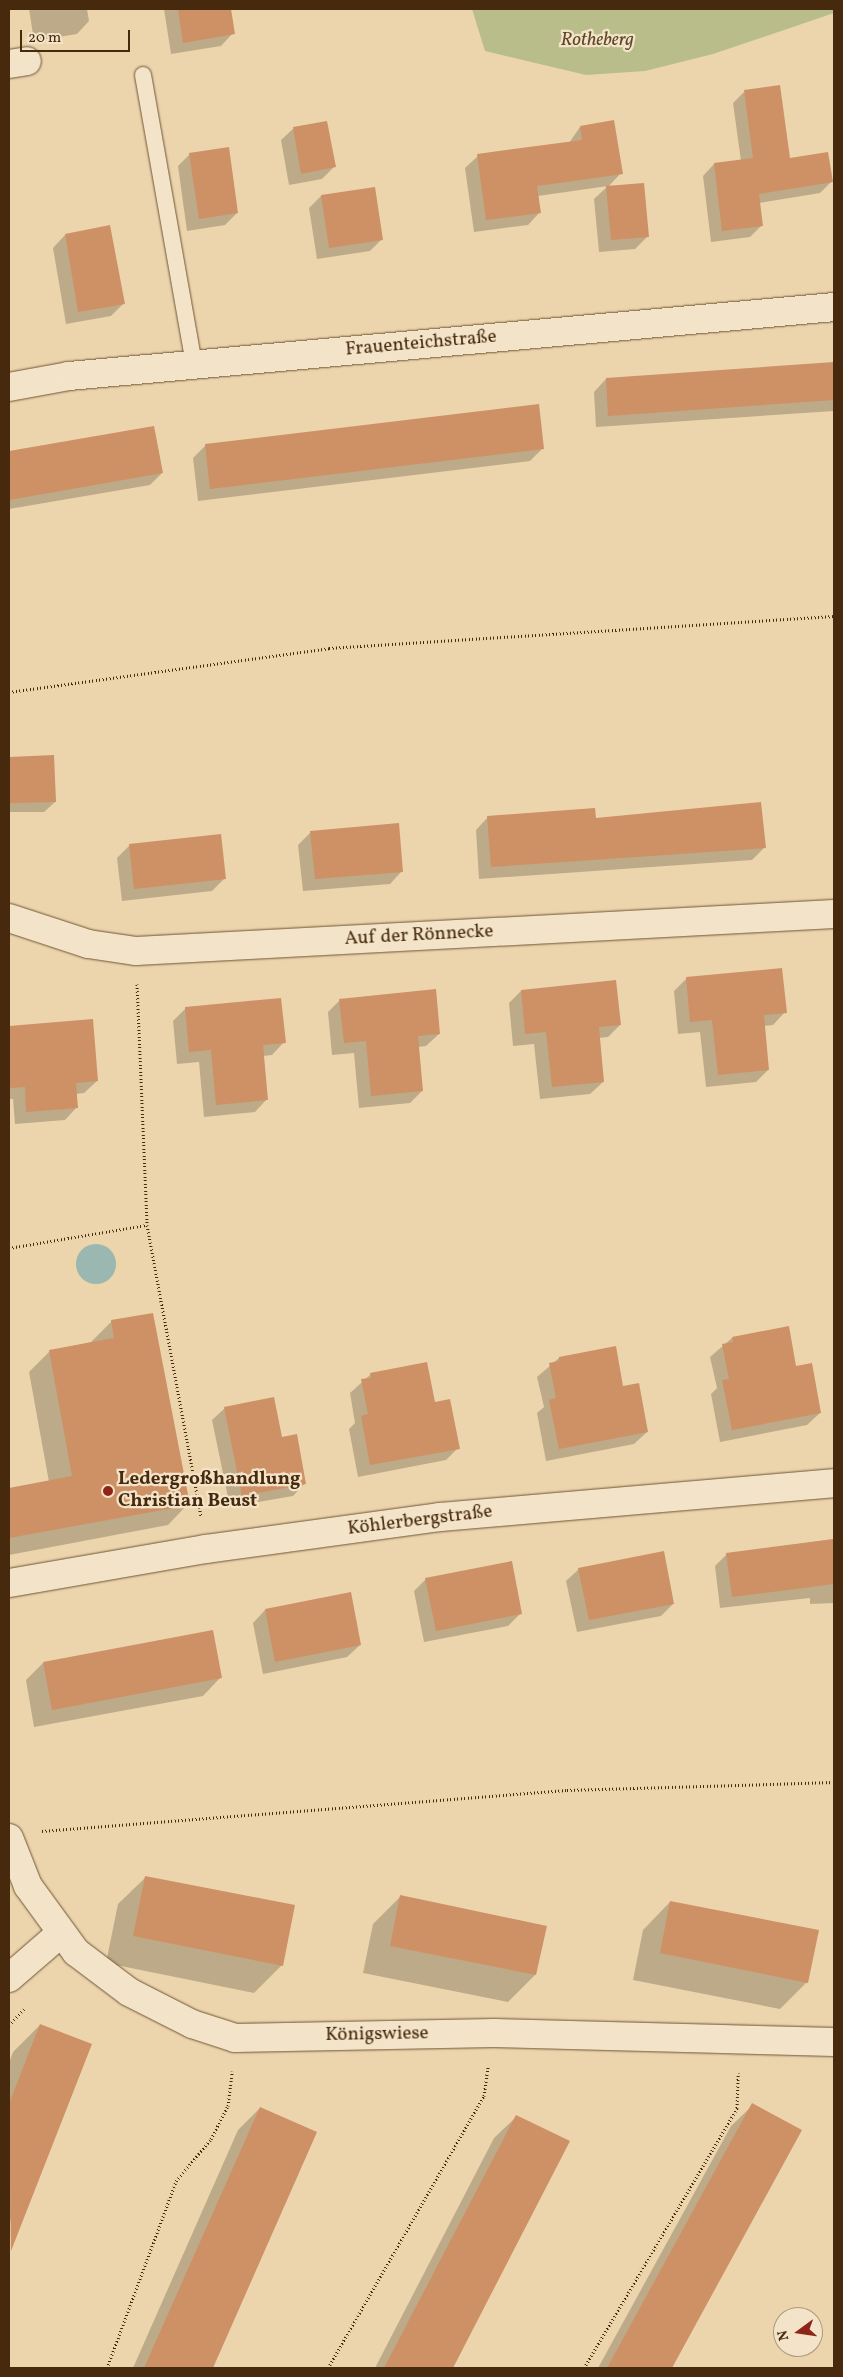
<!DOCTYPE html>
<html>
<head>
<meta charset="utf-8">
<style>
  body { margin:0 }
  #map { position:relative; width:843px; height:2377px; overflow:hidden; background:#ecd5ac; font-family:Vollkorn,serif }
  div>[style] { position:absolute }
  .green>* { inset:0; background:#b9bd89 }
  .water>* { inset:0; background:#9ab7b1 }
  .round { border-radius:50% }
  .shadow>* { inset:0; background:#0003 }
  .building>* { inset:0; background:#ce9065 }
  .path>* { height:3px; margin-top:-1.5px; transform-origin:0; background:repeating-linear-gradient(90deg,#472a0e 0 1px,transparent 0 3.5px) }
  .roads { filter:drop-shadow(0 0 1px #705536) drop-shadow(0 0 1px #705536) }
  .service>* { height:16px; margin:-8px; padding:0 8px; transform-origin:8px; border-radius:8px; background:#f3e4c9 }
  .minor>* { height:28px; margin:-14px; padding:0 14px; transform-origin:14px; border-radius:14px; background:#f3e4c9 }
  .dots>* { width:14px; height:14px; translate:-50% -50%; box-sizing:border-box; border:2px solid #f3e4c9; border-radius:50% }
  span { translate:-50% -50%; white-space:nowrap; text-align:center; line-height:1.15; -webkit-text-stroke:4.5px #f3e4c9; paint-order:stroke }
  .park-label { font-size:19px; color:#5e4727; font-style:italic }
  .street-label { font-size:19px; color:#472a0e }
  .poi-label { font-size:19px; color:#472a0e; font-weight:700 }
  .left { translate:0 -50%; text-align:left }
  .frame { position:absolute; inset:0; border:10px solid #472a0e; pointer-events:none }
  .north { position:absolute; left:773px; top:2307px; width:50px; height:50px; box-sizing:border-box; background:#f3e4c9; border:1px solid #ae9a7e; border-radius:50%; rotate:256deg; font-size:14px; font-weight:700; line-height:20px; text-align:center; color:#472a0e }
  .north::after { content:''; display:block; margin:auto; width:18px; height:22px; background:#8f2418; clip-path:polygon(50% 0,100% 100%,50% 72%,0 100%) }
  .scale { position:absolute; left:20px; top:30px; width:110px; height:22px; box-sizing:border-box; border:2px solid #472a0e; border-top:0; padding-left:6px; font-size:15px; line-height:18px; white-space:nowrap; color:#472a0e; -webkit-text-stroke:4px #f3e4c9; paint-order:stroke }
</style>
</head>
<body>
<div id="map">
  <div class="green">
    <i style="clip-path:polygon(472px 9px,834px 9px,834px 13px,713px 54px,645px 71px,586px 75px,485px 51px)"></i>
  </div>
  <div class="water">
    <i class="round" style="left:76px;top:1244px;width:40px;height:40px"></i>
  </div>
  <div class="shadow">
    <i style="clip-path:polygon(29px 9px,87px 9px,89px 21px,77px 34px,34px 41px)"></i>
    <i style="clip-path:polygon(164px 9px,229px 9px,233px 33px,221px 46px,171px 54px)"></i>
    <i style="clip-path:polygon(744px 92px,789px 159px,831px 182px,820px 193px,759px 203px,762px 225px,750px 237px,711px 242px,703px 176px,714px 164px,741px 161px,733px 103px)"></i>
    <i style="clip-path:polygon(580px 127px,621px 173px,608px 187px,647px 237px,635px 249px,599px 252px,594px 199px,608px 186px,538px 196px,540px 212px,528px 225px,474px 232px,465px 168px,478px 156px,569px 143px)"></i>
    <i style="clip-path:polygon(294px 128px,334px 167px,322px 179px,289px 185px,281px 140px)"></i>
    <i style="clip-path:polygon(190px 154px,237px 213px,225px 225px,187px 231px,178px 166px)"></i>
    <i style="clip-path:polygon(321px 196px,382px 239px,370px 251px,317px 259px,309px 208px)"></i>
    <i style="clip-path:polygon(65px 235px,123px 304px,111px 316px,66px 324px,53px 248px)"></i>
    <i style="clip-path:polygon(834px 363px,834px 411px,596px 427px,594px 392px,606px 379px)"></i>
    <i style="clip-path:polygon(153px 427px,162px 473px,150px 485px,9px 509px,9px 452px)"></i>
    <i style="clip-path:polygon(206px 445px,543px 448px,530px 461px,198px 501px,193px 458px)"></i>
    <i style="clip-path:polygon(53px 757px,55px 802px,44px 812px,9px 812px,9px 758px)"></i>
    <i style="clip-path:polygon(488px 817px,595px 819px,764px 848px,752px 860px,479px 879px,476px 830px)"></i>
    <i style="clip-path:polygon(311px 832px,402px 871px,390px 884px,303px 891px,298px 845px)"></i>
    <i style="clip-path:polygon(129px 846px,225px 878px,212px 891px,122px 901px,117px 858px)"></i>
    <i style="clip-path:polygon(687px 978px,785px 1012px,773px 1025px,764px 1026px,768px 1070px,756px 1082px,706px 1087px,700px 1032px,678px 1034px,674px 991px)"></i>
    <i style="clip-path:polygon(521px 991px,620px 1025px,608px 1037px,598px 1038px,603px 1082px,590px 1094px,540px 1099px,534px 1044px,513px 1046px,509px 1003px)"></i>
    <i style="clip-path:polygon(340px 1000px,439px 1034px,426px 1046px,418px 1047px,422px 1091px,410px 1103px,359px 1108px,354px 1053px,332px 1055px,328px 1012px)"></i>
    <i style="clip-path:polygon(186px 1008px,284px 1042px,272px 1055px,263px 1056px,267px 1099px,255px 1112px,204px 1117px,199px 1062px,177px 1064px,173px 1021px)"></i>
    <i style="clip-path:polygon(92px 1021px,97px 1081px,84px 1093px,76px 1094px,77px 1107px,65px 1120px,15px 1124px,13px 1099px,9px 1099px,9px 1027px)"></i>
    <i style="clip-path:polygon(112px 1321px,188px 1504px,168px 1525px,9px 1555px,9px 1489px,49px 1482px,29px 1372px,49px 1352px,91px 1342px)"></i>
    <i style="clip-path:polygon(732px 1338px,795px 1368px,820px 1413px,807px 1425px,720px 1442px,711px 1394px,717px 1388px,710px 1357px)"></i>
    <i style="clip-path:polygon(559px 1358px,622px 1387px,647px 1432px,634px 1444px,546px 1461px,537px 1413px,544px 1407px,537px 1377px)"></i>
    <i style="clip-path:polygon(371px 1374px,434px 1403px,458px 1448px,446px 1460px,358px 1477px,349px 1429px,355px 1423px,350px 1393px)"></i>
    <i style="clip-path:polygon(225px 1408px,281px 1438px,305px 1483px,293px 1496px,230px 1507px,212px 1420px)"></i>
    <i style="clip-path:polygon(834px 1539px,834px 1603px,810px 1604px,810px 1598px,720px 1608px,715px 1566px,727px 1554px)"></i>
    <i style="clip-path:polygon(579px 1569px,673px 1604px,661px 1616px,577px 1632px,566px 1581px)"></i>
    <i style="clip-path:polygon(426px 1579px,520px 1614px,508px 1626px,424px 1642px,414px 1591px)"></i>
    <i style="clip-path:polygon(265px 1610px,360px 1645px,347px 1657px,263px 1674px,253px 1623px)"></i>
    <i style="clip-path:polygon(43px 1663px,220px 1678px,203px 1696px,34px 1727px,26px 1680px)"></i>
    <i style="clip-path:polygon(146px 1877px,282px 1965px,254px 1993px,106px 1963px,118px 1904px)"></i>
    <i style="clip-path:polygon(400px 1897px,535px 1975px,508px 2002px,363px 1973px,373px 1924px)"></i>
    <i style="clip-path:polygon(670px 1902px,807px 1982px,780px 2009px,633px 1980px,643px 1930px)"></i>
    <i style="clip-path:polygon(40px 2025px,28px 2203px,9px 2222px,9px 2063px,13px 2052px)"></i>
    <i style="clip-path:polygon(753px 2105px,801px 2131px,670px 2368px,598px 2368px,731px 2126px)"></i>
    <i style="clip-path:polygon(260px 2108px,316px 2133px,211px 2368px,133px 2368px,238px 2130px)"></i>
    <i style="clip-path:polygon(516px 2117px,569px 2142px,452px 2368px,375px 2368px,494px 2138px)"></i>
  </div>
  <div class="building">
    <i style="clip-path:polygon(178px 9px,231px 9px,235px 34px,183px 43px)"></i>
    <i style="clip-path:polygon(780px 85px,790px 158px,828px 152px,833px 182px,759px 194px,763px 226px,722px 231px,714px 163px,753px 158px,744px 90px)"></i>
    <i style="clip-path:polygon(614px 120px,623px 174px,537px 186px,541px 213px,486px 220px,477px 154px,582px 140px,580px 126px)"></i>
    <i style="clip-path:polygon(327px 121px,336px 167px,301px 174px,293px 127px)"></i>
    <i style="clip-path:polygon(229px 147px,238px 213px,199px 219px,189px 153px)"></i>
    <i style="clip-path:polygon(644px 183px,649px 237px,611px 240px,606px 186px)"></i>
    <i style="clip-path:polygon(375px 187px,383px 240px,329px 248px,321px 195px)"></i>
    <i style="clip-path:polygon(110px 225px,125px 304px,78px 312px,65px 234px)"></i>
    <i style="clip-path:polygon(834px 362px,834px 400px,608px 416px,606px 378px)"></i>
    <i style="clip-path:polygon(539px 404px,544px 449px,210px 489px,205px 444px)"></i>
    <i style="clip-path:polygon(154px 426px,163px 473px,9px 500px,9px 451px)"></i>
    <i style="clip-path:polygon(54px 755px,56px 802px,9px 803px,9px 757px)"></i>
    <i style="clip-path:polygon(761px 802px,766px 848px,491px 867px,487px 816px,595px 808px,596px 818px)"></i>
    <i style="clip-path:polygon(399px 823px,403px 872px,315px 879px,310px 831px)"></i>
    <i style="clip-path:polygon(221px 834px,226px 879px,134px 889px,129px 844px)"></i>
    <i style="clip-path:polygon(782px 968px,787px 1013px,764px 1015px,769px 1070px,718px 1075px,712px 1020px,690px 1022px,686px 977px)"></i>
    <i style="clip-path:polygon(616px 980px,621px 1025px,599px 1027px,604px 1082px,552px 1087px,546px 1032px,525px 1034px,521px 990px)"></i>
    <i style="clip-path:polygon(436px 989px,440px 1034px,418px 1036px,423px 1091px,371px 1096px,366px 1041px,344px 1043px,339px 999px)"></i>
    <i style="clip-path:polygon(281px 998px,286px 1043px,263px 1045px,268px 1100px,216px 1105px,211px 1050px,189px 1052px,185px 1007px)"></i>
    <i style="clip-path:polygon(93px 1019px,98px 1081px,76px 1083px,78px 1108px,26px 1112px,25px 1087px,9px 1088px,9px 1026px)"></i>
    <i style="clip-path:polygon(153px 1313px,190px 1505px,9px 1538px,9px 1488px,72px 1476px,49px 1350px,114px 1338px,111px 1320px)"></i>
    <i style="clip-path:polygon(789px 1326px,796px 1366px,812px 1363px,821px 1413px,732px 1430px,722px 1380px,729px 1379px,722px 1344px,733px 1342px,732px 1337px)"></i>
    <i style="clip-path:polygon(616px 1346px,623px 1386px,639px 1383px,648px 1432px,559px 1449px,549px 1400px,556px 1398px,549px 1363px,559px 1361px,559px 1357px)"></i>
    <i style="clip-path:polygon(427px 1362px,435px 1402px,450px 1399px,460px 1449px,370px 1465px,361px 1416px,368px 1414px,361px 1379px,371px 1378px,370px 1373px)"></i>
    <i style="clip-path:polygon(274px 1397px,282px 1437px,297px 1434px,306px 1484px,242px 1496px,224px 1407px)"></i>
    <i style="clip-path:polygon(834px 1539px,834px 1584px,732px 1597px,726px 1553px)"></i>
    <i style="clip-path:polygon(664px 1551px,674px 1604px,589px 1620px,578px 1568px)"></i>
    <i style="clip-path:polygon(512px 1561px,522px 1614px,436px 1631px,425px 1578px)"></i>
    <i style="clip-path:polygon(351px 1592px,361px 1645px,275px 1662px,265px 1609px)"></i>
    <i style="clip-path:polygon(213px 1630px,222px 1678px,52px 1710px,43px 1662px)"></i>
    <i style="clip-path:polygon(145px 1876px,295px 1905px,283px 1966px,133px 1936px)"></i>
    <i style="clip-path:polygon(400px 1895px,547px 1926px,536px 1975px,390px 1946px)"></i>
    <i style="clip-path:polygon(670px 1901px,819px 1930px,808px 1983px,660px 1953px)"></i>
    <i style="clip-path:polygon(40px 2024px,92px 2044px,11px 2251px,9px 2104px)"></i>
    <i style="clip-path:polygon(752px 2103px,802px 2130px,672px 2368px,607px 2368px)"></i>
    <i style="clip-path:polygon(260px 2107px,317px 2132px,213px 2368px,144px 2368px)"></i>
    <i style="clip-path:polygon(516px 2115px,570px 2141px,453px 2368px,384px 2368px)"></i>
  </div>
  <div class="path">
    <i style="left:9px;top:692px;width:323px;rotate:-7.8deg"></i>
    <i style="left:329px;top:648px;width:506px;rotate:-3.63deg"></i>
    <i style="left:137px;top:984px;width:241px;rotate:87.6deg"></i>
    <i style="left:147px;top:1225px;width:297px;rotate:79.5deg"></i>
    <i style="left:9px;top:1248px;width:140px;rotate:-9.5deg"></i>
    <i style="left:42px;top:1831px;width:527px;rotate:-4.47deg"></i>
    <i style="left:567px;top:1790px;width:267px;rotate:-1.7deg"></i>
    <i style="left:9px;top:2025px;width:22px;rotate:-47deg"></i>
    <i style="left:107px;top:2368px;width:199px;rotate:-69.7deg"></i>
    <i style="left:176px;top:2181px;width:55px;rotate:-50.2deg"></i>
    <i style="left:211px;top:2139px;width:37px;rotate:-63deg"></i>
    <i style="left:228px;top:2106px;width:35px;rotate:-83deg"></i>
    <i style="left:328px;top:2368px;width:314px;rotate:-60.2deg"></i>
    <i style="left:484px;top:2096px;width:30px;rotate:-82deg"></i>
    <i style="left:584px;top:2368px;width:302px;rotate:-59.5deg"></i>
    <i style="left:737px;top:2108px;width:35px;rotate:-88deg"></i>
  </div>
  <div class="roads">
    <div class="service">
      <i style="left:143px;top:75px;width:293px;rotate:80deg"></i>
    </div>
    <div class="minor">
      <i style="left:9px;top:64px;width:18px;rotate:-9deg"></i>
      <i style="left:9px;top:387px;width:61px;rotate:-10.4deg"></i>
      <i style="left:69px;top:376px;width:768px;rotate:-5.15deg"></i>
      <i style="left:9px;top:918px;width:83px;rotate:18.2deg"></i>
      <i style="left:88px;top:944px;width:49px;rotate:8.3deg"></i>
      <i style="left:136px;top:951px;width:699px;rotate:-3.03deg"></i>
      <i style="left:9px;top:1583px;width:200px;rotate:-9.8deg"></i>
      <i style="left:206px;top:1549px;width:236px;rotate:-7.8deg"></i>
      <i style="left:440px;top:1517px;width:395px;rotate:-4.9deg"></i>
      <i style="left:9px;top:1838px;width:52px;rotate:68.4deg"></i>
      <i style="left:28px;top:1886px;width:82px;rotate:54deg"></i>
      <i style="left:76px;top:1952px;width:66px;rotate:37deg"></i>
      <i style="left:129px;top:1992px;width:71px;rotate:26.9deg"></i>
      <i style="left:192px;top:2024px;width:45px;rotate:18deg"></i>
      <i style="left:235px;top:2038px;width:259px;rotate:-1.1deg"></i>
      <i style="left:494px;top:2033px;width:340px;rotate:1.5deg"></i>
      <i style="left:9px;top:1978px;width:67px;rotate:-40.8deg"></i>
    </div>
  </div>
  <div class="dots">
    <i style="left:108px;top:1491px;background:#8f2418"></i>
  </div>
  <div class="park-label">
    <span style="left:597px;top:41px">Rotheberg</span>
  </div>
  <div class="street-label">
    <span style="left:421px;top:344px;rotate:-5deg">Frauenteichstraße</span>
    <span style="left:419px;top:936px;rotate:-3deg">Auf der Rönnecke</span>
    <span style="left:420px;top:1521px;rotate:-7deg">Köhlerbergstraße</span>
    <span style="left:377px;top:2035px;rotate:-1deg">Königswiese</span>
  </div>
  <div class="poi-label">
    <span class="left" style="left:118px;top:1491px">Ledergroßhandlung<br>Christian Beust</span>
  </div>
  <div class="frame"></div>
  <div class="north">N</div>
  <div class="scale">20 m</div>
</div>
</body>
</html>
